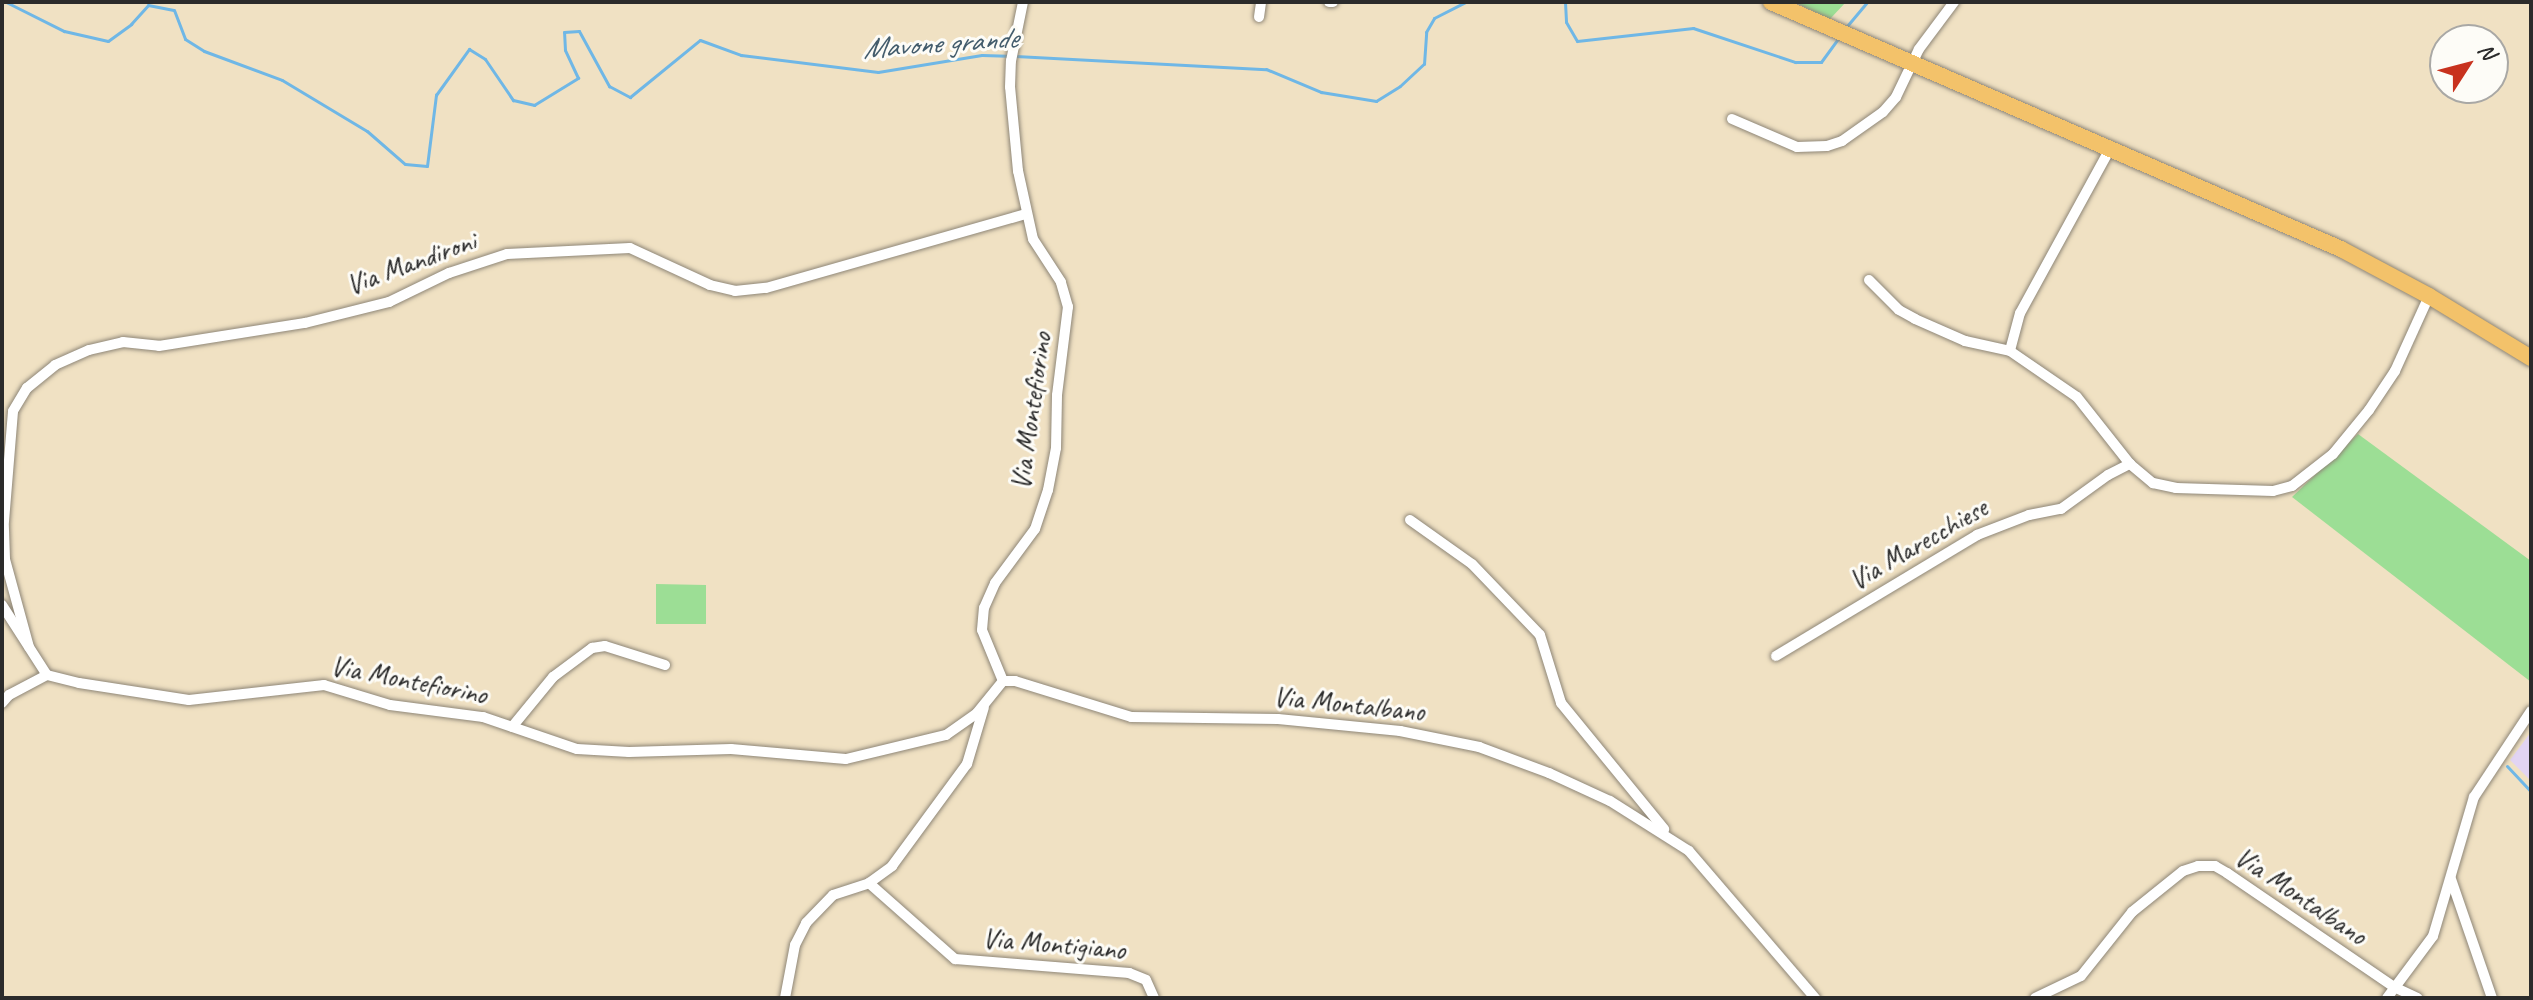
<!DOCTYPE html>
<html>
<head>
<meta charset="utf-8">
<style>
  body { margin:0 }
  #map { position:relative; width:2533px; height:1000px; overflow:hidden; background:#f0e1c3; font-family:Caveat,sans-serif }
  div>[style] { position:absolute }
  .built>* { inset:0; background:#e2d4f3 }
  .green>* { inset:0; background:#9cde95 }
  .stream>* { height:3px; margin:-1.5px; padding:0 1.5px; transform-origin:1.5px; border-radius:1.5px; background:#6fb7e6 }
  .roads { filter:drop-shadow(0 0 2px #8e8677) drop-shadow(0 0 2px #8e8677) }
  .minor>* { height:10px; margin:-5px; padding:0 5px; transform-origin:5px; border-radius:5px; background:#fff }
  .primary>* { height:16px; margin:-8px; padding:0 8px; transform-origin:8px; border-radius:8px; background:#f3c26a }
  span { translate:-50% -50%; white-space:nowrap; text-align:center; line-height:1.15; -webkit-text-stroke:6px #fdfcf7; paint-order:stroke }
  .street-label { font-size:28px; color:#2b2b2b }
  .water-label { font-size:30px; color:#435c6c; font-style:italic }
  .frame { position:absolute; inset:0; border:4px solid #2b2b2b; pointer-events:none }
  .north { position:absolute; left:2429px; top:24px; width:80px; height:80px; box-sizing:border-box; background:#fdfcf7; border:2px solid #a9a8a5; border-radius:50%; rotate:54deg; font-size:22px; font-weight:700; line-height:32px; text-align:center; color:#2b2b2b }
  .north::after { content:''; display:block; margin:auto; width:28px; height:36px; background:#c8321e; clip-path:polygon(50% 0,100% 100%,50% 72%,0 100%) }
</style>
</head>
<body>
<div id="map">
  <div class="built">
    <i style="clip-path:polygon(2531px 732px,2531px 781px,2510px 760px)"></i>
  </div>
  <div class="green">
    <i style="clip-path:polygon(1794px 2px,1846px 2px,1830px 19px)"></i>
    <i style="clip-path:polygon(2358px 434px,2531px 561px,2531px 682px,2292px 497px)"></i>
    <i style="clip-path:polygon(656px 584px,706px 585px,706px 624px,656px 624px)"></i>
  </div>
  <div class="stream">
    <i style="left:6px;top:2px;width:65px;rotate:26.6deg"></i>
    <i style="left:64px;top:31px;width:45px;rotate:12.8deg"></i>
    <i style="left:108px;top:41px;width:29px;rotate:-36deg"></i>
    <i style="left:131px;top:24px;width:25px;rotate:-48deg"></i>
    <i style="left:148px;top:5px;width:26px;rotate:11deg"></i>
    <i style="left:174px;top:10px;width:31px;rotate:69deg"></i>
    <i style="left:185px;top:39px;width:22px;rotate:32deg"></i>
    <i style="left:204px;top:51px;width:83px;rotate:20.4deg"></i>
    <i style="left:282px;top:80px;width:99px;rotate:31deg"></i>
    <i style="left:367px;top:131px;width:50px;rotate:41deg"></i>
    <i style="left:405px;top:164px;width:22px;rotate:5deg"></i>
    <i style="left:427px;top:166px;width:72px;rotate:-82.8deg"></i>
    <i style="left:436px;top:95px;width:57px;rotate:-54.3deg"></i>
    <i style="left:469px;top:49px;width:19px;rotate:32deg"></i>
    <i style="left:485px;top:59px;width:50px;rotate:55.7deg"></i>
    <i style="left:513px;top:100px;width:22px;rotate:13deg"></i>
    <i style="left:534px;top:105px;width:52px;rotate:-31.5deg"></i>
    <i style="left:578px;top:78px;width:31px;rotate:-115deg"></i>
    <i style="left:565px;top:50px;width:18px;rotate:-93deg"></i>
    <i style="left:564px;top:32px;width:15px;rotate:-4deg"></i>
    <i style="left:579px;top:31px;width:63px;rotate:61.4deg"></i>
    <i style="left:609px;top:86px;width:24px;rotate:28deg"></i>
    <i style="left:630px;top:97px;width:90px;rotate:-39.2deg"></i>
    <i style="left:700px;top:40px;width:44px;rotate:20.1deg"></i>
    <i style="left:741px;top:55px;width:138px;rotate:7.1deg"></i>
    <i style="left:878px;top:72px;width:105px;rotate:-9.3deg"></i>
    <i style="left:982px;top:55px;width:25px;rotate:2deg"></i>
    <i style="left:1565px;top:2px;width:20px;rotate:87deg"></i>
    <i style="left:1566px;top:22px;width:22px;rotate:60deg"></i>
    <i style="left:1577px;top:41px;width:117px;rotate:-6.4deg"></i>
    <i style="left:1693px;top:28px;width:108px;rotate:18.4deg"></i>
    <i style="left:1795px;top:62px;width:26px"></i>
    <i style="left:1821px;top:62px;width:29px;rotate:-54deg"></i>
    <i style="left:1847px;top:26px;width:31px;rotate:-50deg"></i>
    <i style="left:1015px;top:56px;width:251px;rotate:3deg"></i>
    <i style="left:1266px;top:69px;width:60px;rotate:22.7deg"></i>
    <i style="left:1321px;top:92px;width:56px;rotate:9.3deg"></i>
    <i style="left:1376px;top:101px;width:28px;rotate:-32deg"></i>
    <i style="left:1400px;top:86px;width:33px;rotate:-43deg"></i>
    <i style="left:1424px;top:64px;width:32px;rotate:-86deg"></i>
    <i style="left:1426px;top:32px;width:16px;rotate:-60deg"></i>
    <i style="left:1434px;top:18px;width:35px;rotate:-27deg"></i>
    <i style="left:2507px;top:766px;width:35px;rotate:47deg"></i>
  </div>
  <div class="roads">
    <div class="minor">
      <i style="left:1329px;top:2px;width:4px"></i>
      <i style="left:1259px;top:17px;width:15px;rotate:-82deg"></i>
      <i style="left:1732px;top:119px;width:71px;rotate:23.3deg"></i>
      <i style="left:1797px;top:147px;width:30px;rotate:-2deg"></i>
      <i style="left:1827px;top:146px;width:16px;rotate:-18deg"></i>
      <i style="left:1842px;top:141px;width:50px;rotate:-35.3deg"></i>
      <i style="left:1883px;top:112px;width:20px;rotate:-49deg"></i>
      <i style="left:1896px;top:97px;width:53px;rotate:-64.4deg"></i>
      <i style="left:1919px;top:49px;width:59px;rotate:-53.3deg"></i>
      <i style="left:2111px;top:147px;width:189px;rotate:118.7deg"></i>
      <i style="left:2020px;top:313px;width:39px;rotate:105deg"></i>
      <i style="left:2010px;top:351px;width:81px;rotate:34.5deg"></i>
      <i style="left:2077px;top:397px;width:85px;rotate:51.7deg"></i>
      <i style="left:2130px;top:464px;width:30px;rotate:40deg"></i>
      <i style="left:2153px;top:483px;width:24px;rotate:12deg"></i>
      <i style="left:2176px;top:488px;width:97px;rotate:1.8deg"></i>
      <i style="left:2273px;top:491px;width:20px;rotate:-15deg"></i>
      <i style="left:2292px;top:486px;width:52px;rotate:-38deg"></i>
      <i style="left:2333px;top:454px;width:57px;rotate:-50.7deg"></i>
      <i style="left:2369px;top:410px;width:47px;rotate:-56.3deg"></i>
      <i style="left:2395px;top:371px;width:82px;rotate:-65.6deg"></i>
      <i style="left:1869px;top:280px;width:42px;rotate:45deg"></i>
      <i style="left:1899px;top:310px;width:18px;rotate:29deg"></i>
      <i style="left:1915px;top:319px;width:55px;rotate:23.7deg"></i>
      <i style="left:1965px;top:341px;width:46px;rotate:12.5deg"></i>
      <i style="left:1410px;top:520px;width:76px;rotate:35.4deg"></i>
      <i style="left:1472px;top:564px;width:98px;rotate:46.2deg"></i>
      <i style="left:1540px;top:635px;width:71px;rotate:72.8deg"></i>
      <i style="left:1561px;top:703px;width:163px;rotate:50.7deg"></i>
      <i style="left:2px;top:605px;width:83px;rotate:57.3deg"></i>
      <i style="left:47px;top:675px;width:33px;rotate:14deg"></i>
      <i style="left:79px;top:683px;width:111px;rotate:8.8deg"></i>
      <i style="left:189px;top:700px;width:136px;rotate:-6.3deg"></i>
      <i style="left:324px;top:685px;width:69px;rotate:16.9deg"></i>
      <i style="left:390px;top:705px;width:94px;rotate:7.4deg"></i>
      <i style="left:483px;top:717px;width:99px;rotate:18.8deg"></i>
      <i style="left:577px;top:749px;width:52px;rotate:3.3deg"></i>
      <i style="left:629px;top:752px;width:102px;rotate:-1.7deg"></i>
      <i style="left:731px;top:749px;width:115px;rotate:5deg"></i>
      <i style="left:846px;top:759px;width:103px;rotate:-13.5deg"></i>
      <i style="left:946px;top:735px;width:38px;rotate:-35deg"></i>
      <i style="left:977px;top:713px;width:41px;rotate:-50.9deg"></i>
      <i style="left:29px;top:647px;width:91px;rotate:-105.3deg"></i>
      <i style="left:5px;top:559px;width:38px;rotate:-92deg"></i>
      <i style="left:4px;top:521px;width:110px;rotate:-85.3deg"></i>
      <i style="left:13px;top:411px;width:27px;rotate:-59deg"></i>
      <i style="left:27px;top:388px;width:36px;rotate:-39deg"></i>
      <i style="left:55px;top:365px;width:37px;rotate:-24deg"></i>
      <i style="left:89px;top:350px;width:35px;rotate:-13deg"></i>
      <i style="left:123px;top:342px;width:36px;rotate:6deg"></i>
      <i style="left:159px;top:346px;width:148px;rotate:-9deg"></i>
      <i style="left:305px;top:323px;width:87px;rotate:-14deg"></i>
      <i style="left:389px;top:302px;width:67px;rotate:-25.8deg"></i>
      <i style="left:449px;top:273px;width:61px;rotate:-18.1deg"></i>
      <i style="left:507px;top:254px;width:123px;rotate:-2.8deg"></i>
      <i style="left:630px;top:248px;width:88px;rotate:24.8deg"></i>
      <i style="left:710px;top:285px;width:26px;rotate:13deg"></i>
      <i style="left:735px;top:291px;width:31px;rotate:-6deg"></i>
      <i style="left:766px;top:288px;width:270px;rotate:-15.9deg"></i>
      <i style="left:1776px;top:656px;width:235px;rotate:-31deg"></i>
      <i style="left:1977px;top:535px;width:56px;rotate:-21deg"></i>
      <i style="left:2029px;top:515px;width:33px;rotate:-11deg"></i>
      <i style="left:2061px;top:509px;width:58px;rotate:-35.9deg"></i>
      <i style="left:2108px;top:475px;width:25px;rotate:-27deg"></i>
      <i style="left:1003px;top:681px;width:12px"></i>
      <i style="left:1015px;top:681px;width:121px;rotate:17.2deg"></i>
      <i style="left:1131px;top:717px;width:147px;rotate:0.8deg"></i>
      <i style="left:1278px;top:719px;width:123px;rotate:5.6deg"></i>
      <i style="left:1400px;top:731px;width:81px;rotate:11.4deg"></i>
      <i style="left:1479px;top:747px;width:75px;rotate:20.4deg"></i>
      <i style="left:1549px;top:773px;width:67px;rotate:24.7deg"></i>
      <i style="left:1610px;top:801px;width:93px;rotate:32.3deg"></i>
      <i style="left:1689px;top:851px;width:194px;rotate:49.4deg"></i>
      <i style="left:1003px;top:681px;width:55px;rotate:-112.4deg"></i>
      <i style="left:982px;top:630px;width:22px;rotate:-85deg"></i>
      <i style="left:984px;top:608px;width:27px;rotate:-66deg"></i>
      <i style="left:995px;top:583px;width:67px;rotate:-53.5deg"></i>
      <i style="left:1035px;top:529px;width:41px;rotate:-71.6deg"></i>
      <i style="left:1048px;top:490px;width:43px;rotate:-79.2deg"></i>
      <i style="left:1056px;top:448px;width:53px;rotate:-88.9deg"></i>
      <i style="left:1057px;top:395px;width:89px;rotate:-82.9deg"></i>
      <i style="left:1068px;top:307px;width:26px;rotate:-106deg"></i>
      <i style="left:1061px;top:282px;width:51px;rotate:-123.1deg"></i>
      <i style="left:1033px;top:239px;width:70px;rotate:-102.4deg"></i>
      <i style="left:1018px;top:171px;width:84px;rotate:-95.4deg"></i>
      <i style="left:1010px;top:87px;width:26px;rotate:-88deg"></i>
      <i style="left:1011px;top:61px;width:60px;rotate:-78.5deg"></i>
      <i style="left:2px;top:703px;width:11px;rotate:-49deg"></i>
      <i style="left:9px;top:695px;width:43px;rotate:-27.8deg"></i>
      <i style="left:512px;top:727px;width:65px;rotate:-50.6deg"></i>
      <i style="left:553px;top:677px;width:49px;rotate:-36.6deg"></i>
      <i style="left:592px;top:648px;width:13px;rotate:-9deg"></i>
      <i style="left:605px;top:646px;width:63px;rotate:17.6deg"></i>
      <i style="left:2451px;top:879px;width:126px;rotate:71deg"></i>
      <i style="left:869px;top:883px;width:115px;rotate:41.5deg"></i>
      <i style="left:955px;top:959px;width:175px;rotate:4.6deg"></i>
      <i style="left:1129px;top:973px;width:18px;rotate:22deg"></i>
      <i style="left:1146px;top:980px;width:20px;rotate:66deg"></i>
      <i style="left:785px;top:998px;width:54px;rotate:-79.3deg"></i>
      <i style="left:795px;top:945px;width:25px;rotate:-63deg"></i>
      <i style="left:806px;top:923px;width:39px;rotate:-46deg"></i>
      <i style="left:833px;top:895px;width:38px;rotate:-18deg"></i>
      <i style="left:869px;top:883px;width:29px;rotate:-36deg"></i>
      <i style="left:892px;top:866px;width:127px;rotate:-53.7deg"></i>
      <i style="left:967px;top:764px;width:59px;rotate:-73.4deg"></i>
      <i style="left:2035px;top:998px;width:51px;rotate:-25.6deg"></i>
      <i style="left:2081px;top:976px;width:82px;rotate:-51.4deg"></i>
      <i style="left:2132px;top:912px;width:65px;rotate:-38.8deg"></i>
      <i style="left:2183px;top:871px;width:16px;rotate:-18deg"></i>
      <i style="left:2198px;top:866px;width:17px"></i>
      <i style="left:2215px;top:866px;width:14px;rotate:30deg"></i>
      <i style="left:2227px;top:873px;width:202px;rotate:34.3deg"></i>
      <i style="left:2394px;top:987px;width:26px;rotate:25deg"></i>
      <i style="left:2387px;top:998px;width:77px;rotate:-53.4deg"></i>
      <i style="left:2433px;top:936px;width:145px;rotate:-73.6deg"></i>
      <i style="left:2474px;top:797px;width:103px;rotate:-56.5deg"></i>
    </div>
    <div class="primary">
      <i style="left:1771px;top:2px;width:621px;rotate:23.43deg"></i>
      <i style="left:2341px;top:249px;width:100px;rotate:28.1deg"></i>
      <i style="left:2429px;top:296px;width:119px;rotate:31.3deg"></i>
    </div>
  </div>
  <div class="street-label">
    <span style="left:411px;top:263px;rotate:-20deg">Via Mandironi</span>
    <span style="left:1031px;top:411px;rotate:-82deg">Via Montefiorino</span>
    <span style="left:1918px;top:544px;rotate:-30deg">Via Marecchiese</span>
    <span style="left:409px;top:680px;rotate:11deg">Via Montefiorino</span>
    <span style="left:1349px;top:704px;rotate:6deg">Via Montalbano</span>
    <span style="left:2301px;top:896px;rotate:34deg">Via Montalbano</span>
    <span style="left:1054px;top:944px;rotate:5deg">Via Montigiano</span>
  </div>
  <div class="water-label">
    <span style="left:940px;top:43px;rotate:-4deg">Mavone grande</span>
  </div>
  <div class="frame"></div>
  <div class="north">N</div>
</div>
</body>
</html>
